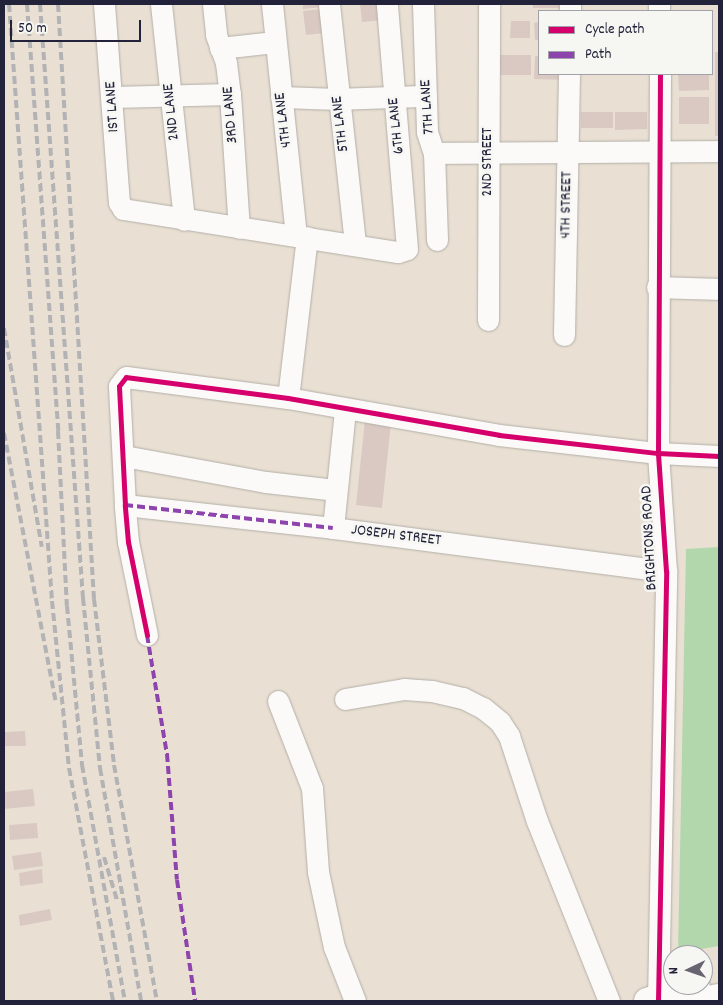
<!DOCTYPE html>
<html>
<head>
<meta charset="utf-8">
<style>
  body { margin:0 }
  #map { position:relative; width:723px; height:1005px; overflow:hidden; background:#e9e0d3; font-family:Dekko,sans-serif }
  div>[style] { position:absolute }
  .green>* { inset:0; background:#b3d7ac }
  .building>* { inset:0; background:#d9c9c2 }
  .roads { filter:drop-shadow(0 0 1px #b3aea8) drop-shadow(0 0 1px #b3aea8) }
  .minor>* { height:21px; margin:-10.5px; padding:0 10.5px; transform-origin:10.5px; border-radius:10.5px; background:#fcfaf8 }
  .major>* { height:26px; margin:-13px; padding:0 13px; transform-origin:13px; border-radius:13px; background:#fcfaf8 }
  .rail>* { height:4px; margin-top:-2px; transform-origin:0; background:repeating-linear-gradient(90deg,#b3b2b4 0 8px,transparent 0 12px) }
  .quiet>* { height:4px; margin-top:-2px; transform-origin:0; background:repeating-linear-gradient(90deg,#8e44ad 0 8px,transparent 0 12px) }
  .cycleway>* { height:5px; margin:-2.5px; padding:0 2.5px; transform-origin:2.5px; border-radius:2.5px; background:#d6006c }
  span { translate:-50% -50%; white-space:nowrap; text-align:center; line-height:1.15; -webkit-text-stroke:5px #f6f6f2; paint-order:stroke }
  .street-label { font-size:16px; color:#22223b }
  .frame { position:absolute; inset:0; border:5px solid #22223b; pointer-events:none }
  .legend { position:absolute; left:538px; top:10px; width:175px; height:65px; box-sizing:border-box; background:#f6f6f2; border:1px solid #a1a1a9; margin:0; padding:6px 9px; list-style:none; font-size:15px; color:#22223b }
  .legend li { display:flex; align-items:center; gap:10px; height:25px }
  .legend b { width:25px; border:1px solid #a1a1a9 }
  .north { position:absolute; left:663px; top:945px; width:50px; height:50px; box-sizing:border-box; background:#f6f6f2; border:1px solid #a1a1a9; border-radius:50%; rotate:267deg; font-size:14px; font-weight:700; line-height:20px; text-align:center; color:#22223b }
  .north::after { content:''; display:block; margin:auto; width:18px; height:22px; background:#686470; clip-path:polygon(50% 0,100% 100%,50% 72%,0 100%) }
  .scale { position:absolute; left:10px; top:20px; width:131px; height:22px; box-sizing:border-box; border:2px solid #22223b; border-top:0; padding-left:6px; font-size:15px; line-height:18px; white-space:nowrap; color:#22223b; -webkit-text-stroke:4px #f6f6f2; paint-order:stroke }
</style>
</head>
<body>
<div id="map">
  <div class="green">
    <i style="clip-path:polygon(719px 547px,719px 946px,678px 953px,686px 549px)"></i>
  </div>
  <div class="building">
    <i style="clip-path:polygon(303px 4px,323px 4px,323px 7px,303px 9px)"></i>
    <i style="clip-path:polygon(360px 4px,382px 4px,384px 20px,362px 22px)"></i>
    <i style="clip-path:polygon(533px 4px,567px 4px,567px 8px,533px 8px)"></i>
    <i style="clip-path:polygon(322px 9px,324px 33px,306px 35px,303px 11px)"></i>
    <i style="clip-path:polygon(511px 21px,530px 21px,530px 38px,510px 38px)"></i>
    <i style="clip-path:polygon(539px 22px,539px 40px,535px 40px,534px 23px)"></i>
    <i style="clip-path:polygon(715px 52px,719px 52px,719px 136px,715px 136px)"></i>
    <i style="clip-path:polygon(497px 55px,531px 55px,531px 75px,497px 75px)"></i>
    <i style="clip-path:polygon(535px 56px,539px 56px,539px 74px,567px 74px,567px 80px,534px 79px)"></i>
    <i style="clip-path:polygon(678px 74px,709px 74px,709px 90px,679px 91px)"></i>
    <i style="clip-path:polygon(679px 97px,709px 97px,709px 124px,679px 124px)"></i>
    <i style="clip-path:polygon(581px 112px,613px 112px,613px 128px,581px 128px)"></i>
    <i style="clip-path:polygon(615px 112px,647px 112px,647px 129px,615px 130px)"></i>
    <i style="clip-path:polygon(365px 420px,391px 423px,382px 508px,356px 505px)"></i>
    <i style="clip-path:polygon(25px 731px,26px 746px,4px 746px,4px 732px)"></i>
    <i style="clip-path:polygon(33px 789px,35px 806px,4px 809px,4px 792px)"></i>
    <i style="clip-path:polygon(37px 823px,38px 838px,10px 840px,9px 825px)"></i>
    <i style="clip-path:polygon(41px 852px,43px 866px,14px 870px,12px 856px)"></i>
    <i style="clip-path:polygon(42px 869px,43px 883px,20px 886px,19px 873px)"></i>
    <i style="clip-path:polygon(50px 909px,52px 920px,20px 926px,19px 915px)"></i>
  </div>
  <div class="roads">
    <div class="minor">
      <i style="left:104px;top:4px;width:199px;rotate:85.7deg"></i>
      <i style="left:119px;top:202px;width:8px;rotate:60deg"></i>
      <i style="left:123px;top:209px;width:278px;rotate:8.9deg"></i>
      <i style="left:398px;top:252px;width:9px;rotate:-18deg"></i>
      <i style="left:407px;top:249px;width:246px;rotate:-94.7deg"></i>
      <i style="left:161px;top:4px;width:217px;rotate:83.9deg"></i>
      <i style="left:213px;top:4px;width:31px;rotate:84deg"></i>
      <i style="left:216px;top:35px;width:30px;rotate:70deg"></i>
      <i style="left:226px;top:63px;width:31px;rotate:83deg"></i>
      <i style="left:230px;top:94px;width:134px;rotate:86.2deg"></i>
      <i style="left:272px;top:4px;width:233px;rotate:84.1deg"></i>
      <i style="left:329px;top:4px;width:241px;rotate:83.8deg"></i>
      <i style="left:423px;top:4px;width:128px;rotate:88.2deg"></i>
      <i style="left:427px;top:132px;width:22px;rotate:72deg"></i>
      <i style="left:434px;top:153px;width:87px;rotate:88deg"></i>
      <i style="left:659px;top:4px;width:7px;rotate:90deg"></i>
      <i style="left:570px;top:11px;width:7px;rotate:-90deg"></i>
      <i style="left:220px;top:48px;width:55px;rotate:-6.2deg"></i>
      <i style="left:113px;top:97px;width:117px;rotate:-1.5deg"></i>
      <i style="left:281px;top:97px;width:57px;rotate:2deg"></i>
      <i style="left:338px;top:99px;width:88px;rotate:-2deg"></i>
      <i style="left:434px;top:153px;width:285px;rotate:-0.4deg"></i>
      <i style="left:657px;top:287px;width:62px;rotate:1.8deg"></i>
      <i style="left:488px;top:320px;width:316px;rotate:-89.8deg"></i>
      <i style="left:564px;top:335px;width:261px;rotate:-88.9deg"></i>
      <i style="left:288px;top:398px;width:162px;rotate:-83.3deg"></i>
      <i style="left:124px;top:456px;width:144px;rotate:10.4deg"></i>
      <i style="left:266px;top:482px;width:69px;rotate:6.6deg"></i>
      <i style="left:125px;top:505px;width:209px;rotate:6.3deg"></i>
      <i style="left:333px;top:528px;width:336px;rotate:7.4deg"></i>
      <i style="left:333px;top:528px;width:120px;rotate:-84.2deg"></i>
      <i style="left:147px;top:635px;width:95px;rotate:-101.5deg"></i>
      <i style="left:128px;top:542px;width:37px;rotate:-95deg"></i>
      <i style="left:125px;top:505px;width:119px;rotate:-92.9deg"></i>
      <i style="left:119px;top:386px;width:11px;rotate:-52deg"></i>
      <i style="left:126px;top:377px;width:163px;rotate:7.4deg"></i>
      <i style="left:288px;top:398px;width:214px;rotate:9.9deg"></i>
      <i style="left:499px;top:435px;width:160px;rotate:6.5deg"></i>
      <i style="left:658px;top:453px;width:61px;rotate:2.8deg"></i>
      <i style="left:345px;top:699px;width:60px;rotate:-9.6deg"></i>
      <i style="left:404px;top:689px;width:28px;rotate:4deg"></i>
      <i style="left:432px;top:691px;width:32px;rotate:13deg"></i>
      <i style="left:463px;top:698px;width:22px;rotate:27deg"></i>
      <i style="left:483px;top:708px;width:22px;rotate:39deg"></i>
      <i style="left:500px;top:722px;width:17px;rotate:57deg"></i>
      <i style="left:509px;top:736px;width:89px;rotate:71.8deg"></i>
      <i style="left:537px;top:821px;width:194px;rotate:68.2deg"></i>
      <i style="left:278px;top:701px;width:93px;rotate:68.7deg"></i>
      <i style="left:312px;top:788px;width:84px;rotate:85.9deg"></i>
      <i style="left:318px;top:872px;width:77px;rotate:78deg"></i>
      <i style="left:334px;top:947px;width:58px;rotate:68.7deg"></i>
      <i style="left:658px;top:1001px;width:430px;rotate:-88.9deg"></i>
      <i style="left:666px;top:571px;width:118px;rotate:-93.9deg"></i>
      <i style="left:658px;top:453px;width:379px;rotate:-89.7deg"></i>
    </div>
    <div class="major">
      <i style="left:647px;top:1001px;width:52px;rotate:-17.7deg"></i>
      <i style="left:698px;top:1001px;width:21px;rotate:-11deg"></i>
    </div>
  </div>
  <div class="rail">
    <i style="left:9px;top:4px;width:599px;rotate:85.88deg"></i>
    <i style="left:52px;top:601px;width:168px;rotate:84.2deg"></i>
    <i style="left:69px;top:768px;width:237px;rotate:79.3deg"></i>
    <i style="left:27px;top:4px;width:428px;rotate:85.8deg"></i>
    <i style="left:58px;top:431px;width:175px;rotate:87.1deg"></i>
    <i style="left:67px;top:606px;width:160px;rotate:84.6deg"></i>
    <i style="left:82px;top:765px;width:240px;rotate:79.7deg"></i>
    <i style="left:40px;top:4px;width:596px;rotate:85.86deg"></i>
    <i style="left:83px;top:598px;width:171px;rotate:84.3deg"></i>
    <i style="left:100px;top:768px;width:237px;rotate:80deg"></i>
    <i style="left:58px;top:4px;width:596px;rotate:86.54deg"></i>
    <i style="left:94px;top:599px;width:167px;rotate:83.1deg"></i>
    <i style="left:114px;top:765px;width:240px;rotate:79.7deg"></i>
    <i style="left:4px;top:328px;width:222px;rotate:80.2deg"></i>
    <i style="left:4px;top:433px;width:274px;rotate:79.1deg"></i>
    <i style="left:104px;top:857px;width:45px;rotate:73.2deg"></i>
  </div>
  <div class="quiet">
    <i style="left:125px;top:505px;width:209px;rotate:6.3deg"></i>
    <i style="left:147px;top:635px;width:121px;rotate:80.5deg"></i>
    <i style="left:167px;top:754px;width:126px;rotate:85.5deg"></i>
    <i style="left:177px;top:880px;width:122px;rotate:81.5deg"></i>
  </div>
  <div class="cycleway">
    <i style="left:147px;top:635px;width:95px;rotate:-101.5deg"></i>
    <i style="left:128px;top:542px;width:37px;rotate:-95deg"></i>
    <i style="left:125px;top:505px;width:119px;rotate:-92.9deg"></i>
    <i style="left:119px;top:386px;width:11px;rotate:-52deg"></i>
    <i style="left:126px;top:377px;width:163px;rotate:7.4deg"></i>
    <i style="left:288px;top:398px;width:214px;rotate:9.9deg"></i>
    <i style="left:499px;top:435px;width:160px;rotate:6.5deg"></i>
    <i style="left:658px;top:453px;width:61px;rotate:2.8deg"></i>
    <i style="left:658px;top:1001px;width:430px;rotate:-88.9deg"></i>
    <i style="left:666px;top:571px;width:118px;rotate:-93.9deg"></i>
    <i style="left:658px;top:453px;width:379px;rotate:-89.7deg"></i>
  </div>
  <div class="street-label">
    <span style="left:113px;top:107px;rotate:-94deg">1ST LANE</span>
    <span style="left:428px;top:107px;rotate:-94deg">7TH LANE</span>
    <span style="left:172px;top:112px;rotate:-96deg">2ND LANE</span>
    <span style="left:231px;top:115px;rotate:-95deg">3RD LANE</span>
    <span style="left:284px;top:120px;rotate:-97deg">4TH LANE</span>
    <span style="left:341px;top:124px;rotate:-97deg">5TH LANE</span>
    <span style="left:397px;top:126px;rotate:-96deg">6TH LANE</span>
    <span style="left:488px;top:162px;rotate:-90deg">2ND STREET</span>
    <span style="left:567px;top:205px;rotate:-89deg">4TH STREET</span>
    <span style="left:396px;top:536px;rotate:7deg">JOSEPH STREET</span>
    <span style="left:650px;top:538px;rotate:-93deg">BRIGHTONS ROAD</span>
  </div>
  <div class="frame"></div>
  <ul class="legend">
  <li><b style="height:6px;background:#d6006c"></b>Cycle path</li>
  <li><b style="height:6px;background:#8e44ad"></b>Path</li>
  </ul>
  <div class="north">N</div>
  <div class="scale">50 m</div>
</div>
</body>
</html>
